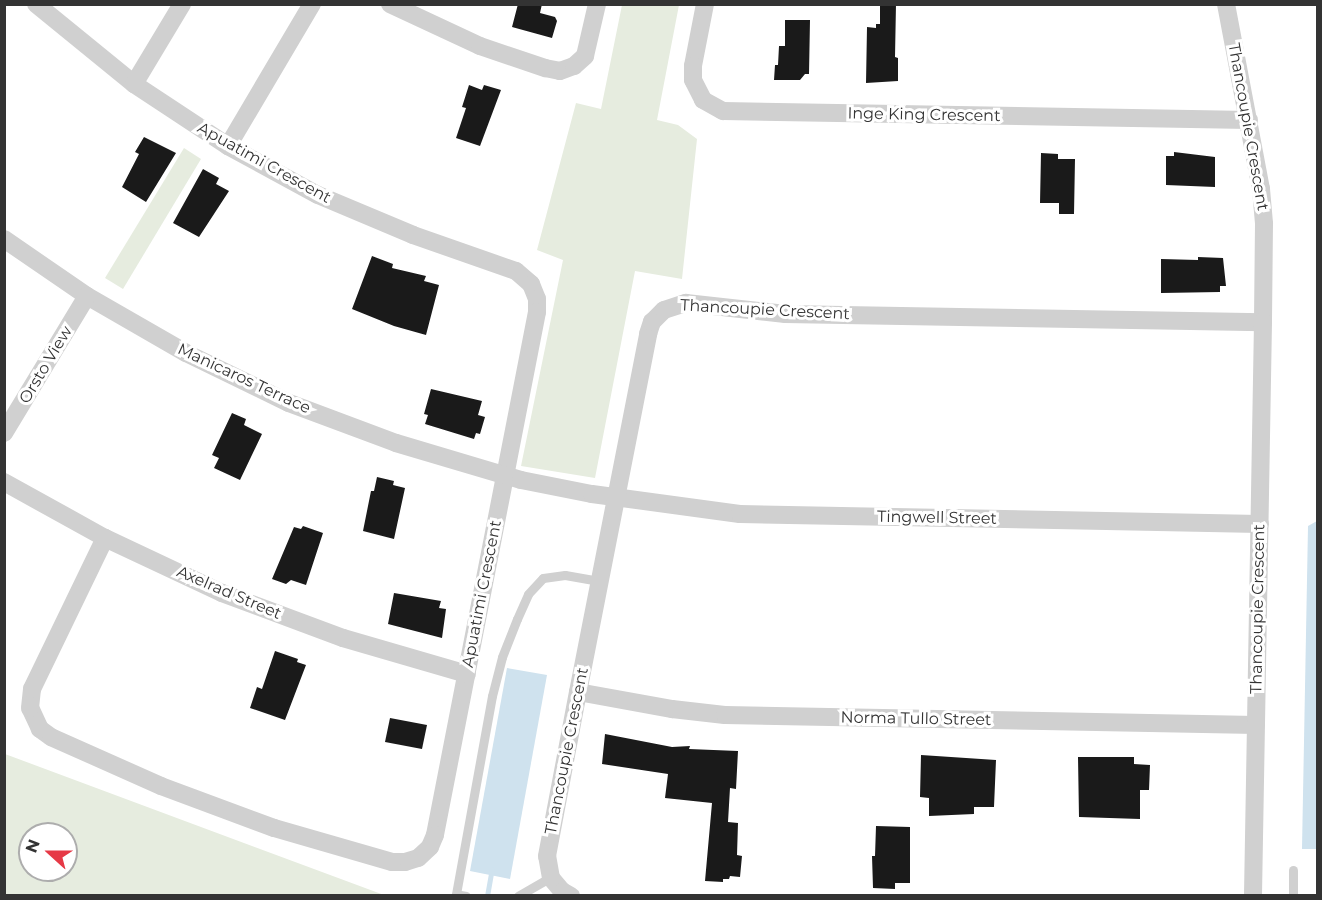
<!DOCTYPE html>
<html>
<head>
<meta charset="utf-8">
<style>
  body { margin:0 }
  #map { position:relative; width:1322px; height:900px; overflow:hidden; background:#fff; font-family:Montserrat,sans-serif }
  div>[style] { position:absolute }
  .green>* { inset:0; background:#e6ecdf }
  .water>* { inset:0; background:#cfe2ee }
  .stream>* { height:5px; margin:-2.5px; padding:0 2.5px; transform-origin:2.5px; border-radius:2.5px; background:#cfe2ee }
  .building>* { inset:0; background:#1a1a1a }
  .service>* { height:9px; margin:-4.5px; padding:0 4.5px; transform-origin:4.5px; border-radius:4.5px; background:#d0d0d0 }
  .minor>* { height:18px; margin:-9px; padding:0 9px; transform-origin:9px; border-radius:9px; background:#d0d0d0 }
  span { translate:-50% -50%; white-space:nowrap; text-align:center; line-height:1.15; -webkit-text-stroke:6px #fff; paint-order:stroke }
  .street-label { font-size:16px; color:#333 }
  .frame { position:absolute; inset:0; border:6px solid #333; pointer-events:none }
  .north { position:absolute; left:18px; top:822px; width:60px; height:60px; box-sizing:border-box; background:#fff; border:2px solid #adadad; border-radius:50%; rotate:291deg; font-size:16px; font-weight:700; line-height:24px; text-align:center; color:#333 }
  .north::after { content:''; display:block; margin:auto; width:21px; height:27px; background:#e63946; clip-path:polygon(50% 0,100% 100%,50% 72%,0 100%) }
</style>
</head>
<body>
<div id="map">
  <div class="green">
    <i style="clip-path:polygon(622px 5px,679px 5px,657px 120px,678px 125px,697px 139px,682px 279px,635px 271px,595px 478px,521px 466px,563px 260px,537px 250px,576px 103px,601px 109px)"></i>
    <i style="clip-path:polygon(184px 148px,201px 159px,123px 289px,105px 278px)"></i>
    <i style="clip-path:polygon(evenodd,4px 754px,5px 754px,384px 895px,5px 895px,4px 754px,30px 834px,66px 834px,66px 870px,30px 870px,30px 834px)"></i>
  </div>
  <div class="water">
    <i style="clip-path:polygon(1317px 521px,1318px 849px,1302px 849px,1308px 526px)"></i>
    <i style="clip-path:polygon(507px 668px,547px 675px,510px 879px,470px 871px)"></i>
  </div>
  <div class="stream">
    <i style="left:487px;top:896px;width:27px;rotate:-80deg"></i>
  </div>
  <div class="building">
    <i style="clip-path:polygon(518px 4px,542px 4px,540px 13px,555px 17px,557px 21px,552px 38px,512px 27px)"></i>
    <i style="clip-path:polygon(880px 4px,896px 4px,895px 57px,898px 58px,898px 81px,866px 83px,867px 27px,876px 28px,876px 24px,880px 24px)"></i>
    <i style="clip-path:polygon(785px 20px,810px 20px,809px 74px,805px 74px,800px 80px,774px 80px,775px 65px,778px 65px,779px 46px,785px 46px)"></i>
    <i style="clip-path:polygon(469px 85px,482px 90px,484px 85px,501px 90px,480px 146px,456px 138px,466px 108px,462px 107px)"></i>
    <i style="clip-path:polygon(144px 137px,176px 153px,146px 202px,122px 187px,139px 154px,135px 152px)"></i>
    <i style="clip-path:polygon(1174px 152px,1215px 157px,1215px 187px,1166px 185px,1166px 156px,1174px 156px)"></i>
    <i style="clip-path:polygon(1041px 153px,1058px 154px,1058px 159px,1075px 159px,1074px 214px,1059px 214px,1059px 203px,1040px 203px)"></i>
    <i style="clip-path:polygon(203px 169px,219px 178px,216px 184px,229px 191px,199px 237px,173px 223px)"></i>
    <i style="clip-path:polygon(372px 256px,393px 264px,392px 268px,426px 276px,424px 281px,439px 285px,426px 335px,394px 326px,352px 309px)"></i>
    <i style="clip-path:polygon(1198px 257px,1223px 258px,1226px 286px,1220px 286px,1220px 292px,1161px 293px,1161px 259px,1198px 260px)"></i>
    <i style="clip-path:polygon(431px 389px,482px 401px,478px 415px,485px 417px,480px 434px,476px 433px,474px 439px,425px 424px,428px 415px,424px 414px)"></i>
    <i style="clip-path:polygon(232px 413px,246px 419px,244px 425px,262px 434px,240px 480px,214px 468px,219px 458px,212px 455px)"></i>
    <i style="clip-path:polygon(377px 477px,394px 481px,393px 485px,405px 488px,394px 539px,363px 531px,371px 491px,374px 491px)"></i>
    <i style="clip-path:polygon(303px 526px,323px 533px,306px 585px,291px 580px,286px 584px,272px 579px,294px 527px,301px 529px)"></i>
    <i style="clip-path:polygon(394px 593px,441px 601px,439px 608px,446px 609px,442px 638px,388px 624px)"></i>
    <i style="clip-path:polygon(275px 651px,298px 659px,297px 662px,306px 665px,285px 720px,250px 708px,257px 687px,262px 689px)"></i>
    <i style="clip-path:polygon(390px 718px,427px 725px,422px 749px,385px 742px)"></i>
    <i style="clip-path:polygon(605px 734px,672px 747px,690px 746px,689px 749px,738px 751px,736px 789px,730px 788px,728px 822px,738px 823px,737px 855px,742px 856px,740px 877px,730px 876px,729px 879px,723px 879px,723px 882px,705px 881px,712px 803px,665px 798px,668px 774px,602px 764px)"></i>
    <i style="clip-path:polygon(921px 755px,996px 760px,994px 807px,974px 807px,974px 814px,929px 816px,929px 798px,920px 797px)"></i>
    <i style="clip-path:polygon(1078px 757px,1134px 757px,1134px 764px,1150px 765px,1149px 790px,1140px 790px,1140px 819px,1079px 817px)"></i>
    <i style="clip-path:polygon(876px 826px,910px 827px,910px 883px,895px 883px,895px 889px,873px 888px,872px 856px,875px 856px)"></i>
  </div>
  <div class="service">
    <i style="left:1293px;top:870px;width:26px;rotate:90deg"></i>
    <i style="left:466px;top:896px;width:10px;rotate:-169deg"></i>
    <i style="left:456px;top:894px;width:201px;rotate:-79.7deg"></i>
    <i style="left:492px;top:696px;width:40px;rotate:-75.6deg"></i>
    <i style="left:502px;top:657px;width:41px;rotate:-68.5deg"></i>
    <i style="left:517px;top:619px;width:27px;rotate:-66deg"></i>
    <i style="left:528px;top:594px;width:22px;rotate:-47deg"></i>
    <i style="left:543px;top:578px;width:22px;rotate:-8deg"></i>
    <i style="left:565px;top:575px;width:36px;rotate:10deg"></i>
    <i style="left:518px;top:896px;width:38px;rotate:-30deg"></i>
  </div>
  <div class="minor">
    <i style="left:36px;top:4px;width:127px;rotate:39.2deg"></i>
    <i style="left:134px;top:84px;width:113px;rotate:33.4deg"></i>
    <i style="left:228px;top:146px;width:102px;rotate:28.6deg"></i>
    <i style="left:318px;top:195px;width:103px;rotate:22.8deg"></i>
    <i style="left:413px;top:235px;width:109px;rotate:19.3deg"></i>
    <i style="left:516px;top:271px;width:20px;rotate:41deg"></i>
    <i style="left:531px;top:284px;width:16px;rotate:68deg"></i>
    <i style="left:537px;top:299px;width:13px;rotate:90deg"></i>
    <i style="left:537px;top:312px;width:533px;rotate:101.04deg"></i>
    <i style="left:435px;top:835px;width:13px;rotate:113deg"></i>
    <i style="left:430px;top:847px;width:16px;rotate:137deg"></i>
    <i style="left:418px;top:858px;width:14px;rotate:163deg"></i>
    <i style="left:405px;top:862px;width:13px;rotate:180deg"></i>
    <i style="left:392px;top:862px;width:123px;rotate:-163.9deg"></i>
    <i style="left:274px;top:828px;width:121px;rotate:-159.6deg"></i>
    <i style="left:161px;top:786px;width:120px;rotate:-156deg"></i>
    <i style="left:51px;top:737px;width:14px;rotate:-144deg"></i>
    <i style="left:40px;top:729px;width:23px;rotate:-115deg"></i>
    <i style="left:30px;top:708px;width:19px;rotate:-84deg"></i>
    <i style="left:32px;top:689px;width:168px;rotate:-64.2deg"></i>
    <i style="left:390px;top:4px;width:99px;rotate:25deg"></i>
    <i style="left:480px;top:46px;width:69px;rotate:18.7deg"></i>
    <i style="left:545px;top:68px;width:15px;rotate:11deg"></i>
    <i style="left:560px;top:71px;width:15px;rotate:-20deg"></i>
    <i style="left:574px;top:66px;width:15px;rotate:-42deg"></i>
    <i style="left:585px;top:56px;width:53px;rotate:-77deg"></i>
    <i style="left:705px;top:4px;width:63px;rotate:101deg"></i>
    <i style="left:693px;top:66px;width:14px;rotate:90deg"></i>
    <i style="left:693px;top:80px;width:22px;rotate:63deg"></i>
    <i style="left:703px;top:100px;width:23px;rotate:29deg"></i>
    <i style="left:723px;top:111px;width:526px;rotate:0.98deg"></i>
    <i style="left:1226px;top:4px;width:188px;rotate:79.3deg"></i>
    <i style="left:1261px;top:189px;width:35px;rotate:85deg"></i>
    <i style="left:1264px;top:224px;width:98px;rotate:90.6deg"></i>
    <i style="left:134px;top:84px;width:93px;rotate:-59deg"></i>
    <i style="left:228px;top:146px;width:165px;rotate:-59.4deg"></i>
    <i style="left:4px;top:239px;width:101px;rotate:34.5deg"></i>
    <i style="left:87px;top:296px;width:114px;rotate:29.9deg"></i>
    <i style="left:186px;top:353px;width:114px;rotate:25.9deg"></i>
    <i style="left:289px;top:403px;width:114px;rotate:20.5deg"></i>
    <i style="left:396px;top:443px;width:130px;rotate:16.5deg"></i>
    <i style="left:521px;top:480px;width:72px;rotate:11.2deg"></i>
    <i style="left:592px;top:494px;width:149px;rotate:7.7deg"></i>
    <i style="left:740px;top:514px;width:520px;rotate:1.1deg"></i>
    <i style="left:4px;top:433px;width:160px;rotate:-58.8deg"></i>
    <i style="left:4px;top:482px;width:115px;rotate:29deg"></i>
    <i style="left:105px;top:538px;width:129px;rotate:25.2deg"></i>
    <i style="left:222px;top:593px;width:129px;rotate:20.4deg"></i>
    <i style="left:343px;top:638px;width:129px;rotate:16.2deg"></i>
    <i style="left:578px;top:692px;width:96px;rotate:10.3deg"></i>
    <i style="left:672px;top:709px;width:53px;rotate:6.5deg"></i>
    <i style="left:725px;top:715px;width:531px;rotate:1.08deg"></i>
    <i style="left:571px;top:896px;width:10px;rotate:-151deg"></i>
    <i style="left:562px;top:891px;width:17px;rotate:-130deg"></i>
    <i style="left:551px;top:878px;width:22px;rotate:-100deg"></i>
    <i style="left:547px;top:856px;width:167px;rotate:-79.3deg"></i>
    <i style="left:578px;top:692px;width:365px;rotate:-78.9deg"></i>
    <i style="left:648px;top:334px;width:13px;rotate:-72deg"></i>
    <i style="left:652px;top:322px;width:17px;rotate:-45deg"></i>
    <i style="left:664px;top:310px;width:23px;rotate:-18deg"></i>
    <i style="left:686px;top:303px;width:100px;rotate:6.3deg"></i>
    <i style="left:785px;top:314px;width:478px;rotate:1deg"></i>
    <i style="left:1263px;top:322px;width:574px;rotate:91deg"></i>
  </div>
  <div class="street-label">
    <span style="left:924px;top:115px;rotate:1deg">Inge King Crescent</span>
    <span style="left:1248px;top:127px;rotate:80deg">Thancoupie Crescent</span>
    <span style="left:264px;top:163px;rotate:29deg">Apuatimi Crescent</span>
    <span style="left:765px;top:310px;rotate:3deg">Thancoupie Crescent</span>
    <span style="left:46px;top:365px;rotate:-59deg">Orsto View</span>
    <span style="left:244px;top:379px;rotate:25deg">Manicaros Terrace</span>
    <span style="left:937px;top:518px;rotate:1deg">Tingwell Street</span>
    <span style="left:229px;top:593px;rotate:23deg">Axelrad Street</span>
    <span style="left:482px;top:594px;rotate:-79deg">Apuatimi Crescent</span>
    <span style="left:1258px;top:609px;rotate:-89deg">Thancoupie Crescent</span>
    <span style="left:916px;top:719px;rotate:1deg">Norma Tullo Street</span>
    <span style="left:567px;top:751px;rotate:-79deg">Thancoupie Crescent</span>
  </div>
  <div class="frame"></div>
  <div class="north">N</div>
</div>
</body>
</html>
